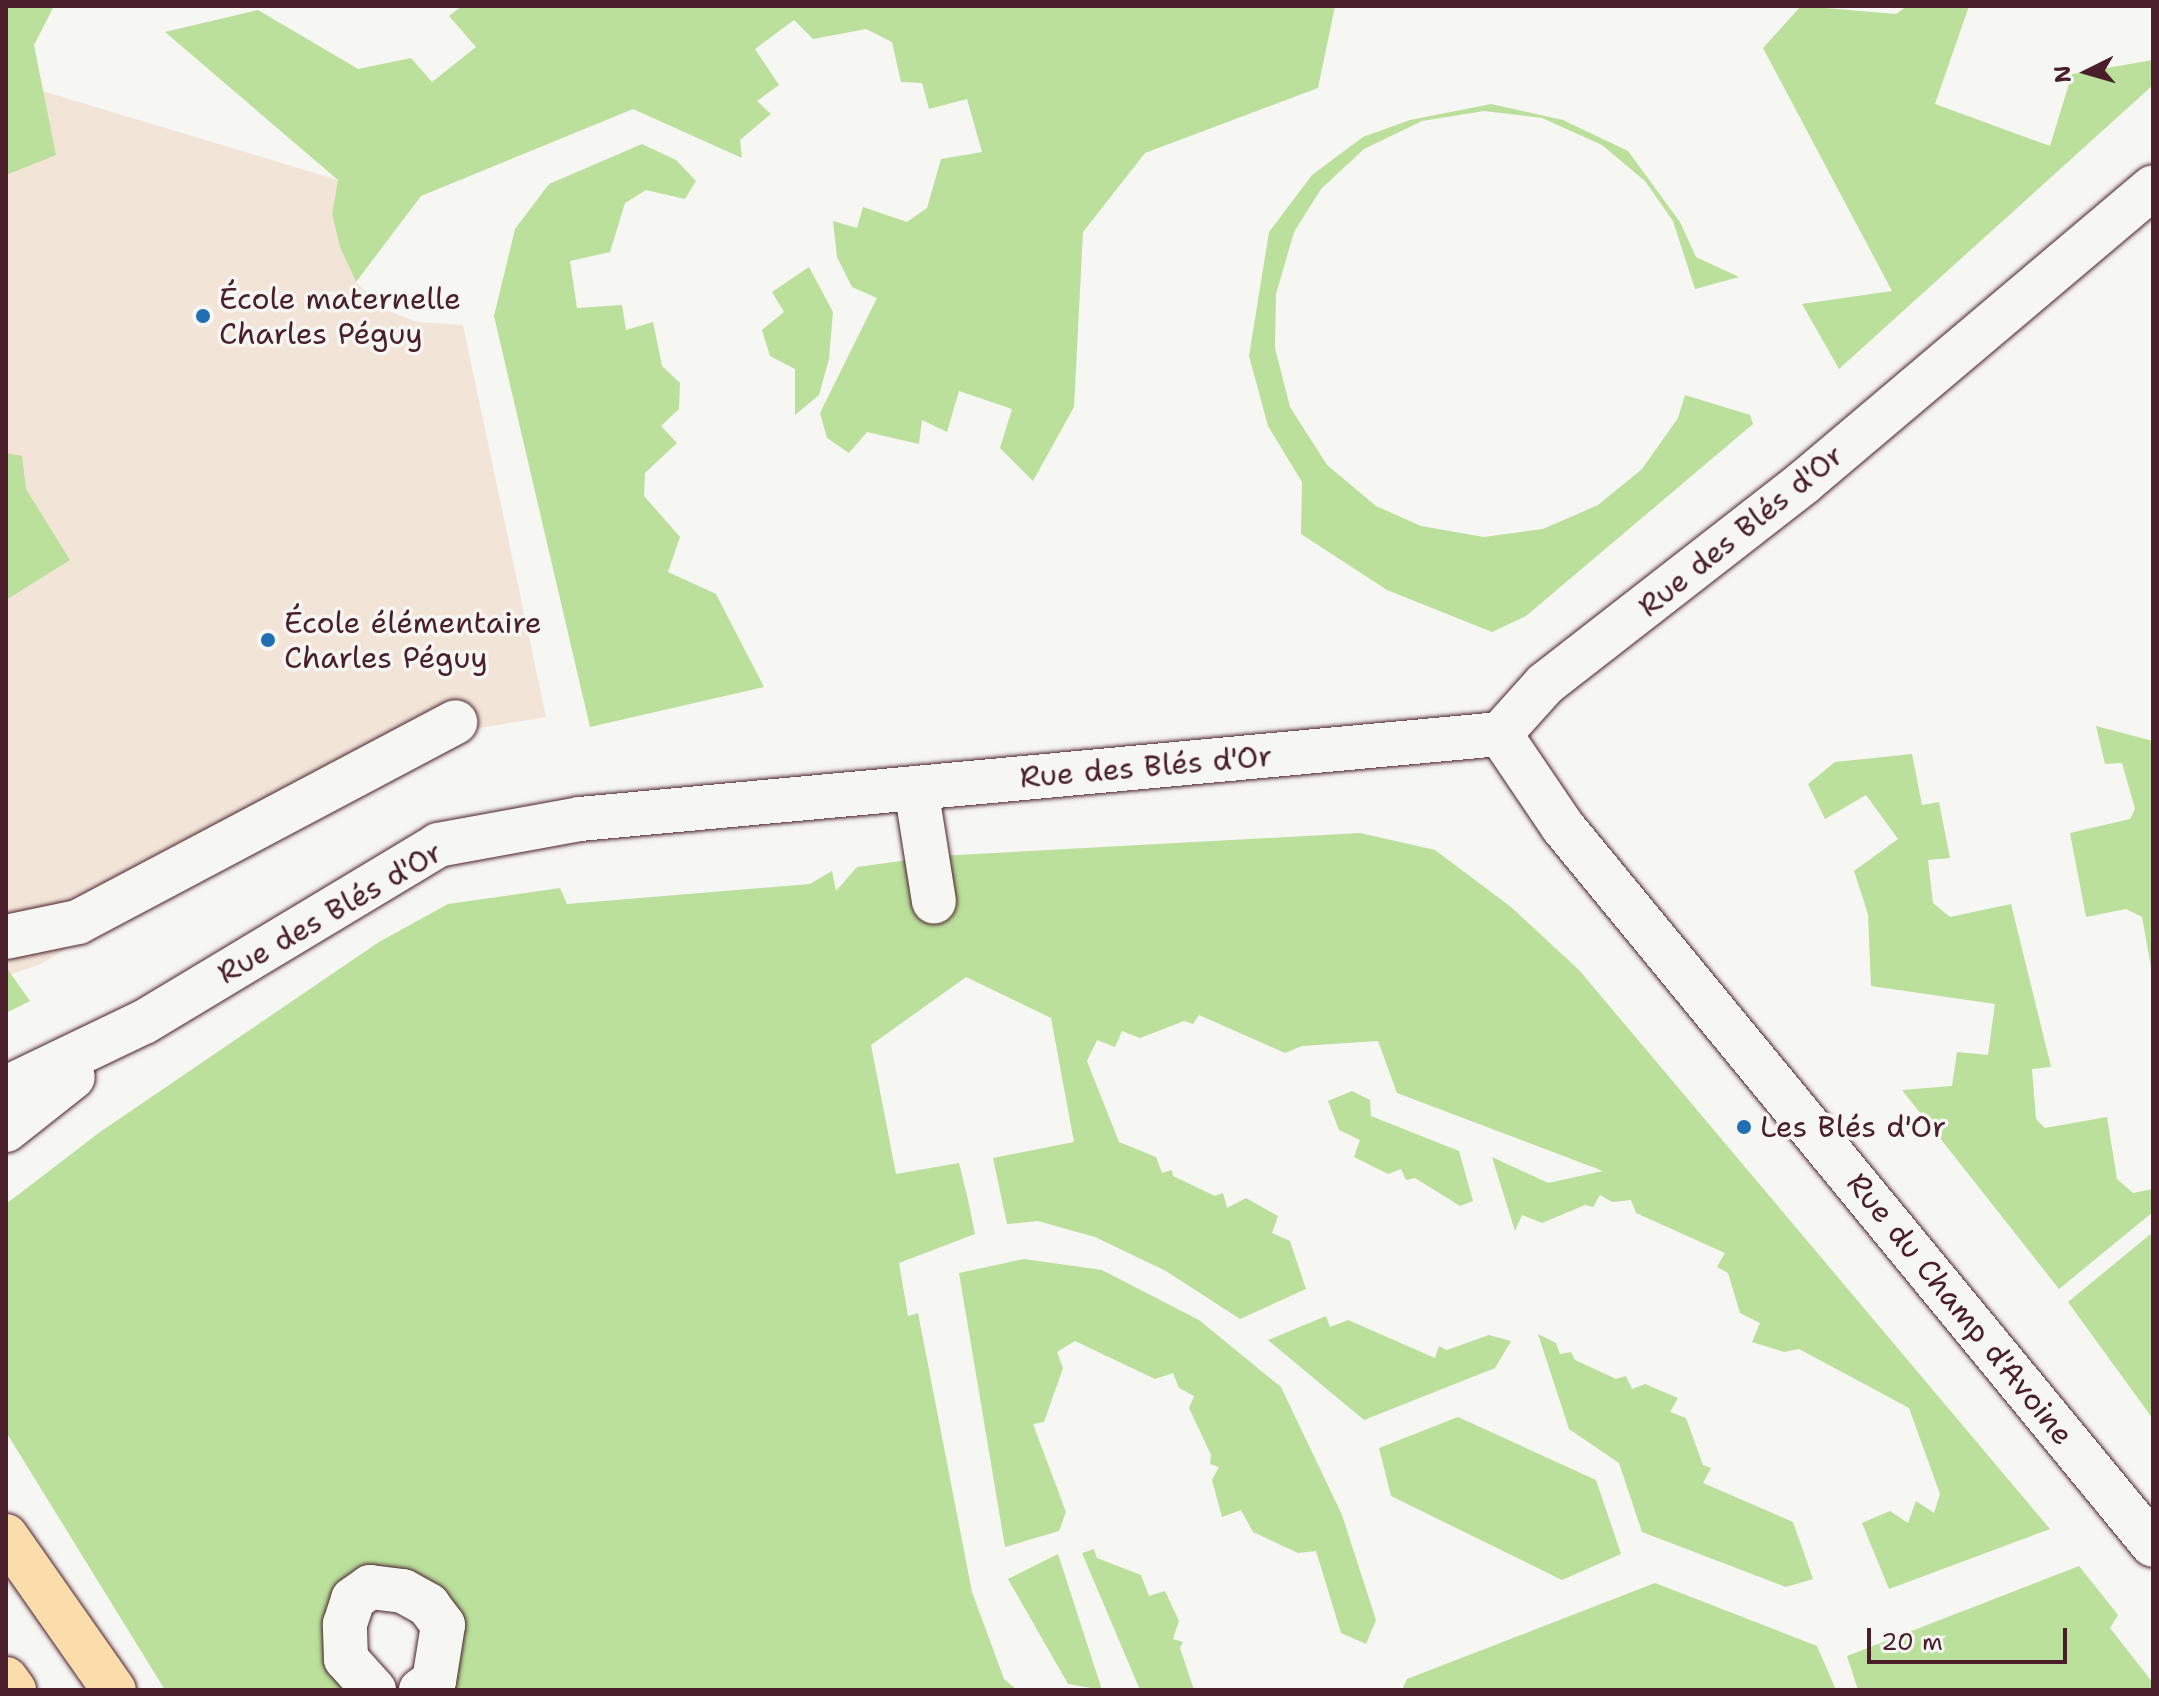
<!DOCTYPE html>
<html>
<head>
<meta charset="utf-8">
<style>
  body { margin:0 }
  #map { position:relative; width:2159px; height:1696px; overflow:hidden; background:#f6f6f2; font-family:"Shantell Sans",sans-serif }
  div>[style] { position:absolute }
  .built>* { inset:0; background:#f2e5d8 }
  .green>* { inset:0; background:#bae09b }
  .roads { filter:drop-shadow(0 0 2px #4a1f2b) drop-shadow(0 0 2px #4a1f2b) }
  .minor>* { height:44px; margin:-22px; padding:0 22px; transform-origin:22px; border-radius:22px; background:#f6f6f2 }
  .major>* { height:44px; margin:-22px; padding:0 22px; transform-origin:22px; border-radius:22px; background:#fbddab }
  .dots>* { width:22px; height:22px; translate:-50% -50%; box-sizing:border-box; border:4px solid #f6f6f2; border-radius:50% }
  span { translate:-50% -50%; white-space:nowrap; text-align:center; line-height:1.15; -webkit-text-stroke:7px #f6f6f2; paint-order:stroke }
  .poi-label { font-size:30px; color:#4a1f2b }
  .left { translate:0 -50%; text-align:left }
  .street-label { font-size:30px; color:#4a1f2b }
  .frame { position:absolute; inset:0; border:8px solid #4a1f2b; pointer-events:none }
  .north { position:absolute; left:2047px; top:32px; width:80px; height:80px; -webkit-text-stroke:6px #f6f6f2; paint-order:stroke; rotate:265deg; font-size:22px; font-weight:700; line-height:32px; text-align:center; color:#4a1f2b }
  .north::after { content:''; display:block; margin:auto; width:28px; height:36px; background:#4a1f2b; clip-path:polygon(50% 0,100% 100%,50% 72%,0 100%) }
  .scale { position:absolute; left:1867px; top:1628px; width:200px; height:36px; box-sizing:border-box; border:4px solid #4a1f2b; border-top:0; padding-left:10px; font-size:24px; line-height:28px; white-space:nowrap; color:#4a1f2b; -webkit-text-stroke:6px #f6f6f2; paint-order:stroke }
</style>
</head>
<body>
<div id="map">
  <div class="built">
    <i style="clip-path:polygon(6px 80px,338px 180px,332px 214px,340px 247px,356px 282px,384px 309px,417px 322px,463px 325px,546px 717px,468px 730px,342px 778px,41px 964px,6px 976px)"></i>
  </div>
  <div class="green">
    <i style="clip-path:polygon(6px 6px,54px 6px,34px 45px,56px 155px,6px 175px)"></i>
    <i style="clip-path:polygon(462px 6px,1335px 6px,1318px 88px,1145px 153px,1083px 232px,1074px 407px,1033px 481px,1000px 448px,1012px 409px,959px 391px,947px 432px,922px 420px,919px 444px,867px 432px,849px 453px,827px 438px,820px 413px,877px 298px,852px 287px,837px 257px,833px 221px,857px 228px,863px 207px,907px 222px,927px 208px,941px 159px,982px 152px,967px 99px,929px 109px,922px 83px,901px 82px,892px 42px,866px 29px,813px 39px,794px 20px,755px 49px,779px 85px,757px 101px,771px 114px,740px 140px,742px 158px,633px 109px,421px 196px,356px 282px,340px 247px,332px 214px,338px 180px,165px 32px,258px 10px,358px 69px,411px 58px,432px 82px,476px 47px,449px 16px)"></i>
    <i style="clip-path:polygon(1801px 6px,1896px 14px,1907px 6px,1969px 6px,1935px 104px,2050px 146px,2072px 74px,2153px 60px,2153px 85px,1839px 369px,1802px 304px,1892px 291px,1763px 48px)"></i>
    <i style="clip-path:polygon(1491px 104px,1563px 120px,1628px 151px,1680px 222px,1696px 257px,1739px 277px,1695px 289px,1673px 221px,1645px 181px,1602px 145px,1542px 118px,1484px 111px,1422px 121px,1364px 149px,1321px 189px,1294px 232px,1276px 294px,1275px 348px,1290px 407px,1327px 465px,1376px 506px,1421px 526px,1484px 537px,1543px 529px,1598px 505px,1642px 469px,1678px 418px,1685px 395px,1750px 415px,1753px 424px,1526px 616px,1492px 632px,1387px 590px,1301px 534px,1302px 482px,1268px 426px,1249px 356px,1269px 232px,1312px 175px,1363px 137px,1410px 120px)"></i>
    <i style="clip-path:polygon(642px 144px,676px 160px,696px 181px,685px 199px,646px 190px,625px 203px,610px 252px,570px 261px,577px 308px,622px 305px,626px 330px,653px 322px,662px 366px,680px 383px,679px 409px,661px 426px,677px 443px,645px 473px,644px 496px,680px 537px,668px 572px,716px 594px,764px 687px,590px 727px,494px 316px,515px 229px,549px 184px)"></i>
    <i style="clip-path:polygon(809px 267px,833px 312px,829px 359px,819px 395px,795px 415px,795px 369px,770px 356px,762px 330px,784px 312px,772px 292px)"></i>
    <i style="clip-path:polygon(6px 453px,22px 456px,26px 489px,70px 560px,6px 600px)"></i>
    <i style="clip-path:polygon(2096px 726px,2153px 741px,2153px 978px,2142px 917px,2126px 909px,2086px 917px,2070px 833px,2130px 819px,2135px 809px,2122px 763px,2105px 764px)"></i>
    <i style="clip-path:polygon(1912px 754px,1922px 805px,1939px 802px,1950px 858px,1928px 860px,1933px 903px,1950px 917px,2011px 904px,2051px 1067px,2032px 1069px,2036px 1119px,2045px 1128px,2107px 1117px,2117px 1179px,2133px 1193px,2153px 1189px,2153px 1212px,2059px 1289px,1902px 1090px,1952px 1086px,1957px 1052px,1988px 1055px,1995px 1004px,1871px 986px,1868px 914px,1854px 871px,1898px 839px,1866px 795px,1825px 819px,1808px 784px,1835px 762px)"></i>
    <i style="clip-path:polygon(1360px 833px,1435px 850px,1511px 907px,1579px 970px,2050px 1529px,1889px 1589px,1862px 1523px,1890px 1511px,1908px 1523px,1916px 1501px,1934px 1513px,1940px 1494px,1909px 1408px,1799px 1349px,1784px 1352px,1752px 1342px,1760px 1323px,1740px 1313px,1728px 1273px,1717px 1267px,1725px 1253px,1636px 1213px,1631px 1200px,1612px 1202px,1600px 1195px,1593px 1207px,1585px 1205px,1542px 1223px,1522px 1215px,1515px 1231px,1492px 1157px,1548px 1183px,1603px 1171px,1397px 1093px,1378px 1041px,1302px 1046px,1285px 1053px,1199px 1015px,1193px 1024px,1184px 1021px,1140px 1038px,1122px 1031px,1115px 1047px,1097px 1040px,1087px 1061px,1119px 1142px,1156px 1157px,1162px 1173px,1172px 1170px,1173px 1176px,1215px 1196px,1223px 1193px,1227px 1208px,1246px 1198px,1278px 1216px,1272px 1233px,1290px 1241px,1306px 1289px,1240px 1319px,1166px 1271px,1095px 1237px,1038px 1221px,1007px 1224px,993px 1158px,1074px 1142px,1051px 1018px,966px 977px,871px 1045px,896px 1174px,959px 1163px,968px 1200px,975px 1234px,899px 1263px,908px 1316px,918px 1313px,972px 1592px,1004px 1679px,1017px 1690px,421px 1690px,442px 1625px,353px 1599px,374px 1690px,165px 1690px,6px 1432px,6px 1204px,100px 1132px,379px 942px,448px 904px,560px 888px,567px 904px,810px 884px,832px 871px,836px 891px,857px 867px,938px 856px)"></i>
    <i style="clip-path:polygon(6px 967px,30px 1001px,6px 1013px)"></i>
    <i style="clip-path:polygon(1352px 1091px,1370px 1100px,1371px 1116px,1459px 1151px,1473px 1201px,1460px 1206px,1415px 1178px,1406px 1180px,1401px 1169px,1388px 1174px,1354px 1157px,1360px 1140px,1339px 1130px,1328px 1101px)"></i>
    <i style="clip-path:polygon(2153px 1232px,2153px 1419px,2068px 1302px)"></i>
    <i style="clip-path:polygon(1024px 1259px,1102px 1270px,1199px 1320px,1281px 1387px,1342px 1515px,1376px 1620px,1366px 1644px,1341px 1633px,1316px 1551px,1298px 1553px,1253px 1532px,1241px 1510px,1222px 1517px,1212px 1480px,1219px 1467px,1210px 1464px,1211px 1455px,1189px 1408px,1194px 1396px,1179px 1388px,1173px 1373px,1155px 1379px,1075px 1341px,1057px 1352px,1063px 1368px,1044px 1422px,1033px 1424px,1066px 1512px,1059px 1531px,1005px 1547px,959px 1273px)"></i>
    <i style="clip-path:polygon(1326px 1316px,1330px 1327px,1348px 1320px,1435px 1358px,1439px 1346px,1447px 1350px,1489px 1335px,1511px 1341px,1495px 1368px,1364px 1420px,1268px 1340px)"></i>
    <i style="clip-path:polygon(1538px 1334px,1556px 1343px,1560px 1354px,1571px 1352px,1575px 1360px,1616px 1379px,1626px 1376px,1632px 1389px,1645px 1384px,1678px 1398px,1670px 1412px,1686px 1418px,1703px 1465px,1711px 1468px,1703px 1483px,1793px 1522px,1813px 1579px,1786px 1587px,1642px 1532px,1619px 1463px,1569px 1429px)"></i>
    <i style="clip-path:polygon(1458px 1417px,1596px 1480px,1621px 1554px,1562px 1580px,1391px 1496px,1379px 1448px)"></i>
    <i style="clip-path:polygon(1094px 1549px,1097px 1558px,1141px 1575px,1149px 1596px,1165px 1591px,1179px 1621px,1173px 1639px,1183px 1642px,1180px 1648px,1194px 1690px,1140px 1690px,1082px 1553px)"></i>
    <i style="clip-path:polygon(1058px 1554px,1102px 1690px,1068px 1684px,1008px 1579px)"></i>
    <i style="clip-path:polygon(2079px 1566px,2118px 1615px,2110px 1628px,2153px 1683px,2153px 1690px,1858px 1690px,1847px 1656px)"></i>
    <i style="clip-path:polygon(1655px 1583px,1817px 1646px,1836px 1690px,1402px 1690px,1407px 1679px)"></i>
  </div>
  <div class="roads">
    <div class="minor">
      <i style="left:1500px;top:734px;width:112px;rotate:55.9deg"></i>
      <i style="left:1563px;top:827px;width:929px;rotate:50.59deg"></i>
      <i style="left:916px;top:788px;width:115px;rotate:81deg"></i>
      <i style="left:6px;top:937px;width:74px;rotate:-11.8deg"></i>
      <i style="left:78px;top:922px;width:427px;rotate:-27.9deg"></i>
      <i style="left:6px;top:1088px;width:153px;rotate:-25.6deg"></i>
      <i style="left:144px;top:1022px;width:343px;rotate:-31deg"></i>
      <i style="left:438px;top:845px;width:144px;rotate:-10.4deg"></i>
      <i style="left:580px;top:819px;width:924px;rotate:-5.28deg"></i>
      <i style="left:1500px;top:734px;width:67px;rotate:-48deg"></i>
      <i style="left:1545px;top:684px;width:327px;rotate:-37.9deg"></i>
      <i style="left:1803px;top:483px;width:458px;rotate:-40.2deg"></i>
      <i style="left:6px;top:1130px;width:85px;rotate:-38.3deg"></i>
      <i style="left:374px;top:1690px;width:42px;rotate:-132.1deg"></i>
      <i style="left:346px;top:1659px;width:35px;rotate:-92deg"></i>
      <i style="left:345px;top:1624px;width:26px;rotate:-72deg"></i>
      <i style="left:353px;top:1599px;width:21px;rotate:-35deg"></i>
      <i style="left:370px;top:1587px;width:33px;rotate:7deg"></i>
      <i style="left:403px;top:1591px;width:29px;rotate:29deg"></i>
      <i style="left:428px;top:1605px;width:25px;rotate:53deg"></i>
      <i style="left:443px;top:1625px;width:57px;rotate:99.1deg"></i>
      <i style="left:434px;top:1681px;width:16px;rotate:145deg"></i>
    </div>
    <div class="major">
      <i style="left:6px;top:1536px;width:188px;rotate:55deg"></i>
      <i style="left:6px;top:1679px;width:14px;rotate:54deg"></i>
    </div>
  </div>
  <div class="dots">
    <i style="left:203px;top:316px;background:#1f6fb2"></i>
    <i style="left:268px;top:640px;background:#1f6fb2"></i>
    <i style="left:1744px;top:1127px;background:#1f6fb2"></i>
  </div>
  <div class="poi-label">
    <span class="left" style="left:219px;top:316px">École maternelle<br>Charles Péguy</span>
    <span class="left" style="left:284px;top:640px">École élémentaire<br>Charles Péguy</span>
    <span class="left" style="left:1760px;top:1127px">Les Blés d'Or</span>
  </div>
  <div class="street-label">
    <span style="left:1741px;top:531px;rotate:-39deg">Rue des Blés d'Or</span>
    <span style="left:1146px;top:767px;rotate:-5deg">Rue des Blés d'Or</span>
    <span style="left:330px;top:913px;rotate:-30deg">Rue des Blés d'Or</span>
    <span style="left:1960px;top:1309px;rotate:51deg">Rue du Champ d'Avoine</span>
  </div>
  <div class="frame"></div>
  <div class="north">N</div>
  <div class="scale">20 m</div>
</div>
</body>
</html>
